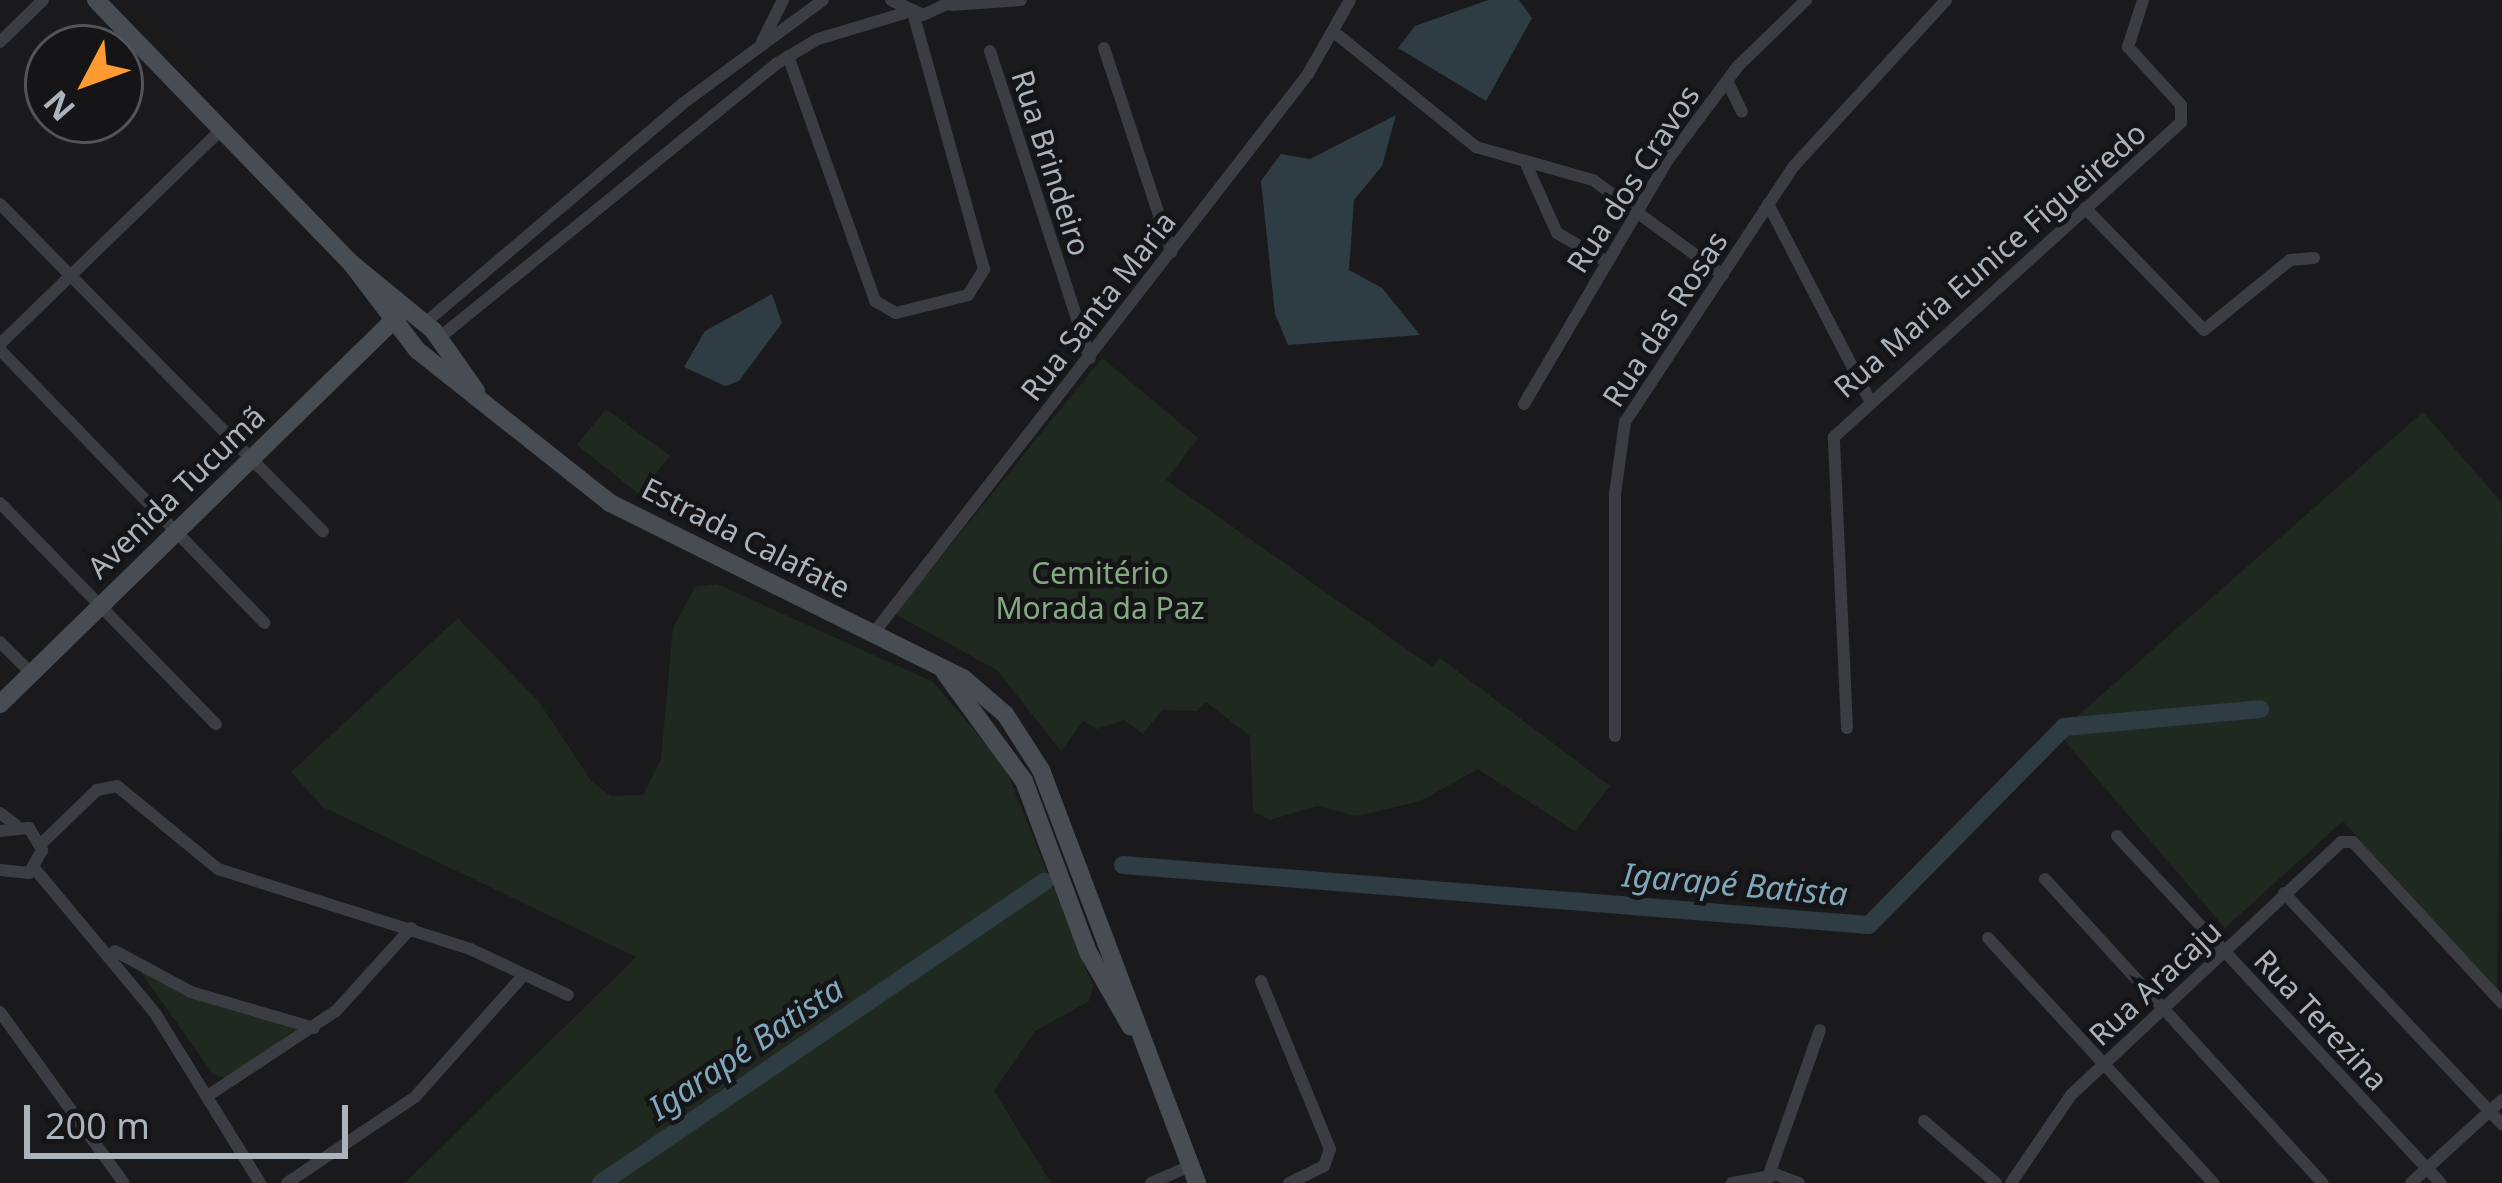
<!DOCTYPE html>
<html>
<head>
<meta charset="utf-8">
<style>
  body { margin:0 }
  #map { position:relative; width:2502px; height:1183px; overflow:hidden; background:#1a1a1d; font-family:"Noto Sans",sans-serif }
  div>[style] { position:absolute }
  .green>* { inset:0; background:#1f291f }
  .water>* { inset:0; background:#2e3d43 }
  .river>* { height:18px; margin:-9px; padding:0 9px; transform-origin:9px; border-radius:9px; background:#2e3d43 }
  .street>* { height:12px; margin:-6px; padding:0 6px; transform-origin:6px; border-radius:6px; background:#3b3d42 }
  .secondary>* { height:18px; margin:-9px; padding:0 9px; transform-origin:9px; border-radius:9px; background:#484c53 }
  span { translate:-50% -50%; white-space:nowrap; text-align:center; line-height:1.15; -webkit-text-stroke:9px #151518; paint-order:stroke }
  .street-label { font-size:30px; color:#abb4bd }
  .park-label { font-size:30px; color:#84aa81 }
  .water-label { font-size:33px; color:#80a8bb; font-style:italic }
  .north { position:absolute; left:24px; top:24px; width:120px; height:120px; box-sizing:border-box; background:#151518; border:3px solid #51555a; border-radius:50%; rotate:229deg; font-size:33px; font-weight:700; line-height:48px; text-align:center; color:#abb4bd }
  .north::after { content:''; display:block; margin:auto; width:42px; height:54px; background:#ff9b30; clip-path:polygon(50% 0,100% 100%,50% 72%,0 100%) }
  .scale { position:absolute; left:24px; top:1105px; width:324px; height:54px; box-sizing:border-box; border:6px solid #abb4bd; border-top:0; padding-left:15px; font-size:36px; line-height:42px; white-space:nowrap; color:#abb4bd; -webkit-text-stroke:9px #151518; paint-order:stroke }
</style>
</head>
<body>
<div id="map">
  <div class="green">
    <i style="clip-path:polygon(1102px 358px,1198px 438px,1166px 480px,1432px 667px,1440px 658px,1610px 786px,1575px 831px,1478px 769px,1420px 801px,1357px 816px,1317px 806px,1270px 820px,1253px 811px,1250px 736px,1206px 702px,1197px 711px,1162px 710px,1143px 734px,1124px 720px,1097px 729px,1083px 721px,1061px 751px,997px 670px,895px 614px)"></i>
    <i style="clip-path:polygon(606px 409px,670px 456px,639px 494px,577px 445px)"></i>
    <i style="clip-path:polygon(2423px 412px,2502px 503px,2497px 998px,2343px 821px,2225px 928px,2058px 733px)"></i>
    <i style="clip-path:polygon(717px 584px,933px 682px,1004px 765px,1093px 986px,1089px 1001px,1035px 1031px,994px 1091px,1051px 1183px,405px 1183px,636px 957px,323px 807px,291px 772px,458px 618px,539px 702px,592px 782px,611px 796px,643px 795px,661px 759px,673px 628px,695px 587px)"></i>
    <i style="clip-path:polygon(140px 971px,292px 1023px,295px 1030px,226px 1078px,213px 1074px)"></i>
  </div>
  <div class="water">
    <i style="clip-path:polygon(1488px 0,1519px 0,1532px 18px,1486px 101px,1398px 48px,1415px 26px)"></i>
    <i style="clip-path:polygon(1396px 115px,1382px 166px,1354px 200px,1349px 270px,1382px 288px,1420px 335px,1288px 345px,1275px 314px,1261px 181px,1281px 154px,1310px 159px)"></i>
    <i style="clip-path:polygon(772px 294px,782px 323px,739px 381px,725px 386px,684px 367px,705px 331px)"></i>
  </div>
  <div class="river">
    <i style="left:1123px;top:865px;width:748px;rotate:4.6deg"></i>
    <i style="left:1869px;top:925px;width:278px;rotate:-45.4deg"></i>
    <i style="left:2064px;top:727px;width:197px;rotate:-5.2deg"></i>
    <i style="left:601px;top:1183px;width:536px;rotate:-34.19deg"></i>
  </div>
  <div class="street">
    <i style="left:891px;top:0;width:35px;rotate:25deg"></i>
    <i style="left:923px;top:15px;width:35px;rotate:-25deg"></i>
    <i style="left:951px;top:5px;width:70px;rotate:-4.1deg"></i>
    <i style="left:1334px;top:32px;width:183px;rotate:39deg"></i>
    <i style="left:1476px;top:147px;width:122px;rotate:15.8deg"></i>
    <i style="left:1593px;top:180px;width:161px;rotate:36.2deg"></i>
    <i style="left:0;top:42px;width:60px;rotate:-44.3deg"></i>
    <i style="left:762px;top:42px;width:47px;rotate:-63.4deg"></i>
    <i style="left:1104px;top:48px;width:215px;rotate:71.8deg"></i>
    <i style="left:990px;top:51px;width:323px;rotate:72deg"></i>
    <i style="left:788px;top:56px;width:260px;rotate:70.4deg"></i>
    <i style="left:875px;top:301px;width:24px;rotate:30deg"></i>
    <i style="left:896px;top:313px;width:74px;rotate:-14deg"></i>
    <i style="left:968px;top:295px;width:31px;rotate:-58deg"></i>
    <i style="left:984px;top:269px;width:266px;rotate:-105.5deg"></i>
    <i style="left:1727px;top:81px;width:34px;rotate:64deg"></i>
    <i style="left:1527px;top:166px;width:73px;rotate:65.9deg"></i>
    <i style="left:1557px;top:233px;width:58px;rotate:30.1deg"></i>
    <i style="left:0;top:204px;width:460px;rotate:45.4deg"></i>
    <i style="left:1768px;top:204px;width:217px;rotate:62.6deg"></i>
    <i style="left:2085px;top:208px;width:170px;rotate:45.7deg"></i>
    <i style="left:2204px;top:330px;width:111px;rotate:-39.1deg"></i>
    <i style="left:2290px;top:260px;width:24px;rotate:-5deg"></i>
    <i style="left:425px;top:323px;width:338px;rotate:-40.4deg"></i>
    <i style="left:682px;top:104px;width:175px;rotate:-36.4deg"></i>
    <i style="left:439px;top:338px;width:434px;rotate:-39.1deg"></i>
    <i style="left:776px;top:64px;width:49px;rotate:-30.8deg"></i>
    <i style="left:818px;top:39px;width:94px;rotate:-16.7deg"></i>
    <i style="left:0;top:344px;width:309px;rotate:-44.1deg"></i>
    <i style="left:0;top:350px;width:380px;rotate:45.9deg"></i>
    <i style="left:1524px;top:404px;width:282px;rotate:-59.5deg"></i>
    <i style="left:1667px;top:161px;width:119px;rotate:-53.2deg"></i>
    <i style="left:1738px;top:66px;width:95px;rotate:-44.1deg"></i>
    <i style="left:0;top:503px;width:309px;rotate:45.7deg"></i>
    <i style="left:873px;top:634px;width:709px;rotate:-52.16deg"></i>
    <i style="left:1308px;top:74px;width:85px;rotate:-60.4deg"></i>
    <i style="left:0;top:642px;width:44px;rotate:45deg"></i>
    <i style="left:1847px;top:728px;width:291px;rotate:-92.6deg"></i>
    <i style="left:1834px;top:437px;width:469px;rotate:-42.2deg"></i>
    <i style="left:2181px;top:122px;width:17px;rotate:-90deg"></i>
    <i style="left:2181px;top:105px;width:79px;rotate:-132.4deg"></i>
    <i style="left:2128px;top:47px;width:49px;rotate:-72.3deg"></i>
    <i style="left:1615px;top:736px;width:242px;rotate:-90deg"></i>
    <i style="left:1615px;top:494px;width:73px;rotate:-82.1deg"></i>
    <i style="left:1625px;top:422px;width:307px;rotate:-56.6deg"></i>
    <i style="left:1794px;top:166px;width:225px;rotate:-47.5deg"></i>
    <i style="left:0;top:813px;width:20px;rotate:37deg"></i>
    <i style="left:0;top:831px;width:29px;rotate:-6deg"></i>
    <i style="left:29px;top:828px;width:26px;rotate:59deg"></i>
    <i style="left:42px;top:850px;width:26px;rotate:119deg"></i>
    <i style="left:29px;top:873px;width:29px;rotate:-174deg"></i>
    <i style="left:2117px;top:836px;width:475px;rotate:47deg"></i>
    <i style="left:41px;top:844px;width:78px;rotate:-44deg"></i>
    <i style="left:97px;top:790px;width:20px;rotate:-11deg"></i>
    <i style="left:117px;top:786px;width:131px;rotate:39.4deg"></i>
    <i style="left:218px;top:869px;width:264px;rotate:17.6deg"></i>
    <i style="left:470px;top:949px;width:108px;rotate:25.1deg"></i>
    <i style="left:35px;top:869px;width:187px;rotate:50.2deg"></i>
    <i style="left:155px;top:1013px;width:200px;rotate:58.3deg"></i>
    <i style="left:2045px;top:879px;width:412px;rotate:47.6deg"></i>
    <i style="left:2284px;top:893px;width:318px;rotate:46.7deg"></i>
    <i style="left:1988px;top:938px;width:333px;rotate:47.4deg"></i>
    <i style="left:115px;top:951px;width:86px;rotate:28.3deg"></i>
    <i style="left:191px;top:992px;width:128px;rotate:16.3deg"></i>
    <i style="left:1261px;top:981px;width:182px;rotate:67.7deg"></i>
    <i style="left:1330px;top:1149px;width:18px;rotate:109deg"></i>
    <i style="left:1324px;top:1166px;width:39px;rotate:154deg"></i>
    <i style="left:0;top:1012px;width:211px;rotate:54.1deg"></i>
    <i style="left:209px;top:1095px;width:152px;rotate:-33.5deg"></i>
    <i style="left:336px;top:1011px;width:112px;rotate:-47.9deg"></i>
    <i style="left:1924px;top:1121px;width:95px;rotate:40.7deg"></i>
    <i style="left:287px;top:1183px;width:154px;rotate:-33.9deg"></i>
    <i style="left:415px;top:1097px;width:161px;rotate:-48.3deg"></i>
    <i style="left:1151px;top:1183px;width:40px;rotate:-23.4deg"></i>
    <i style="left:1732px;top:1183px;width:46px;rotate:-10.1deg"></i>
    <i style="left:1777px;top:1175px;width:23px;rotate:20deg"></i>
    <i style="left:1766px;top:1183px;width:162px;rotate:-70.6deg"></i>
    <i style="left:2011px;top:1183px;width:107px;rotate:-55.7deg"></i>
    <i style="left:2071px;top:1095px;width:370px;rotate:-43.1deg"></i>
    <i style="left:2341px;top:842px;width:12px"></i>
    <i style="left:2353px;top:842px;width:219px;rotate:47.2deg"></i>
    <i style="left:2411px;top:1183px;width:123px;rotate:-42.4deg"></i>
  </div>
  <div class="secondary">
    <i style="left:96px;top:0;width:366px;rotate:45.9deg"></i>
    <i style="left:351px;top:263px;width:106px;rotate:39.3deg"></i>
    <i style="left:433px;top:330px;width:75px;rotate:54.8deg"></i>
    <i style="left:351px;top:263px;width:109px;rotate:52.8deg"></i>
    <i style="left:417px;top:350px;width:246px;rotate:38.4deg"></i>
    <i style="left:610px;top:503px;width:394px;rotate:26.4deg"></i>
    <i style="left:963px;top:678px;width:55px;rotate:40.6deg"></i>
    <i style="left:1005px;top:714px;width:67px;rotate:57.3deg"></i>
    <i style="left:1041px;top:770px;width:441px;rotate:69.3deg"></i>
    <i style="left:945px;top:673px;width:134px;rotate:53.8deg"></i>
    <i style="left:1024px;top:781px;width:183px;rotate:69.5deg"></i>
    <i style="left:1088px;top:952px;width:86px;rotate:60.2deg"></i>
    <i style="left:0;top:704px;width:567px;rotate:-44.29deg"></i>
  </div>
  <div class="street-label">
    <span style="left:1051px;top:163px;rotate:72deg">Rua Brindeiro</span>
    <span style="left:1633px;top:179px;rotate:-57deg">Rua dos Cravos</span>
    <span style="left:1990px;top:260px;rotate:-41deg">Rua Maria Eunice Figueiredo</span>
    <span style="left:1098px;top:306px;rotate:-52deg">Rua Santa Maria</span>
    <span style="left:1665px;top:319px;rotate:-57deg">Rua das Rosas</span>
    <span style="left:176px;top:492px;rotate:-44deg">Avenida Tucumã</span>
    <span style="left:746px;top:538px;rotate:27deg">Estrada Calafate</span>
    <span style="left:2155px;top:983px;rotate:-43deg">Rua Aracaju</span>
    <span style="left:2321px;top:1020px;rotate:47deg">Rua Terezina</span>
  </div>
  <div class="park-label">
    <span style="left:1100px;top:590px">Cemitério<br>Morada da Paz</span>
  </div>
  <div class="water-label">
    <span style="left:1735px;top:884px;rotate:5deg">Igarapé Batista</span>
    <span style="left:746px;top:1048px;rotate:-34deg">Igarapé Batista</span>
  </div>
  <div class="north">N</div>
  <div class="scale">200 m</div>
</div>
</body>
</html>
